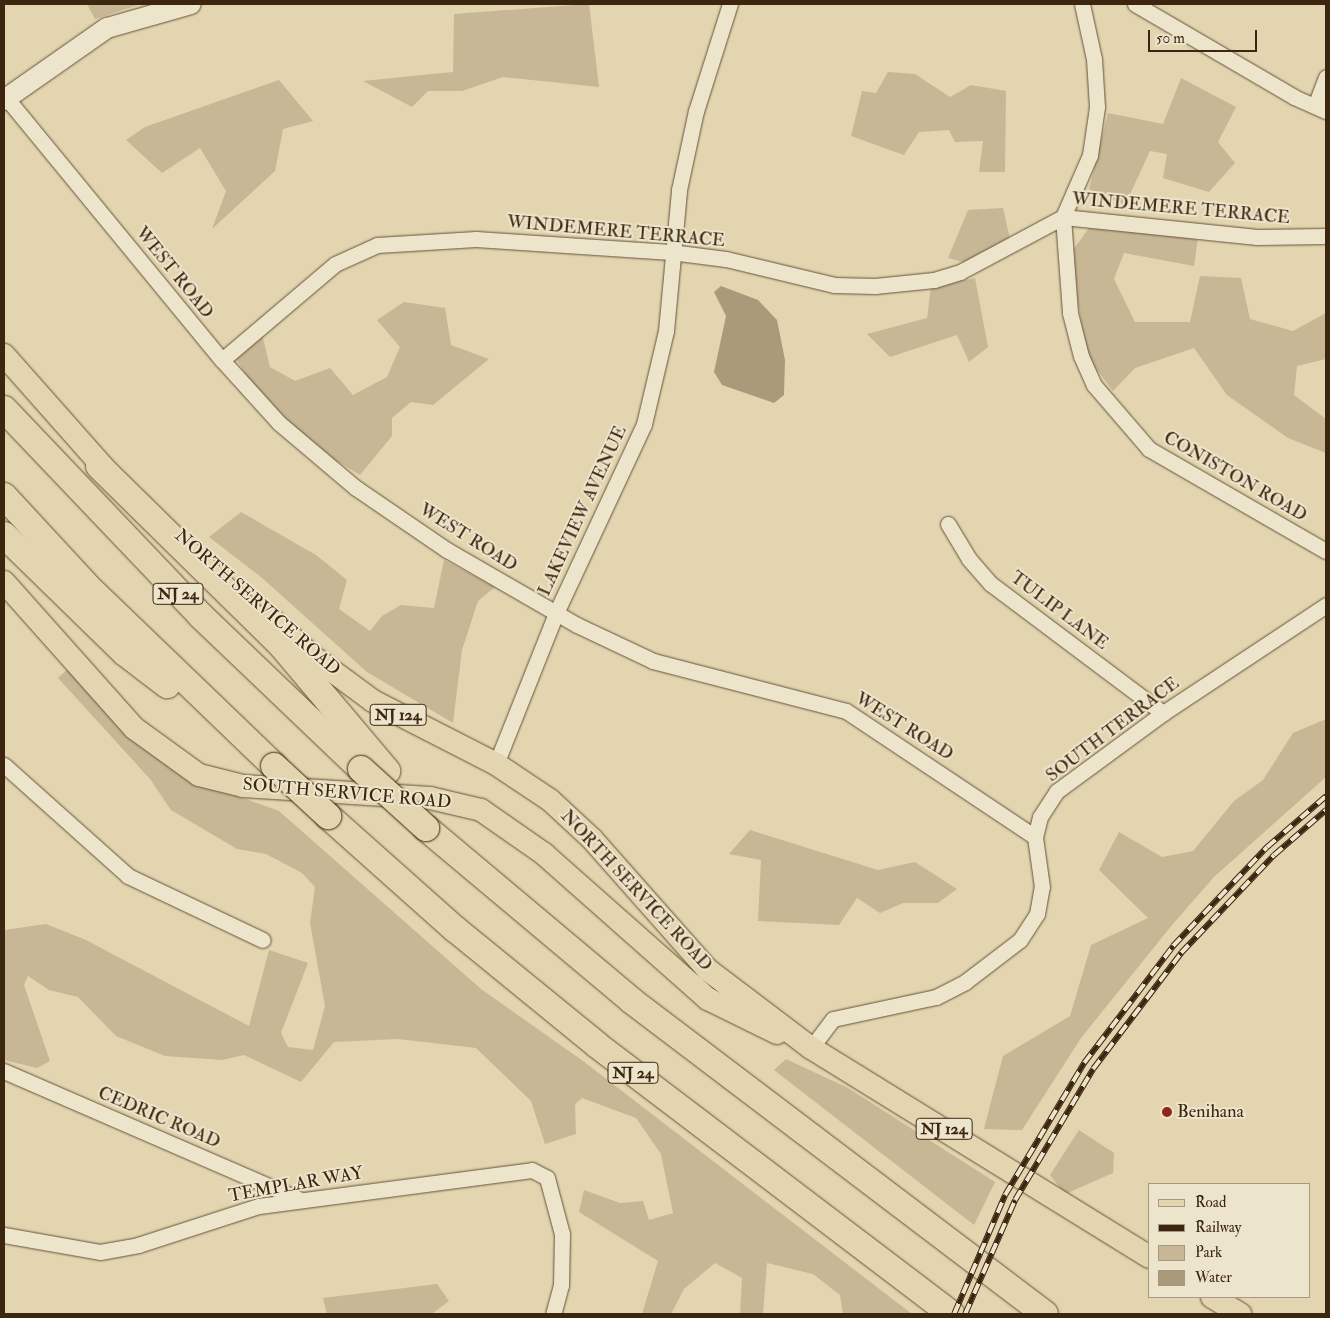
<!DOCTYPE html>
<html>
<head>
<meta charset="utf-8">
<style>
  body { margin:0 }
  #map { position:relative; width:1330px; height:1318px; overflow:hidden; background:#e3d5b0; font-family:"IM FELL Double Pica",serif }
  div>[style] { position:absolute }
  .green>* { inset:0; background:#c7b795 }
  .water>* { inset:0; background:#aa9a7a }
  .roads { filter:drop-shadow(0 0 1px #665238) drop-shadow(0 0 1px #665238) }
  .street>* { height:15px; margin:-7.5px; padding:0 7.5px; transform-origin:7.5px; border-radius:7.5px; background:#ede4cc }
  .secondary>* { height:20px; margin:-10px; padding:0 10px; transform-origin:10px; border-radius:10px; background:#ede4cc }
  .primary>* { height:22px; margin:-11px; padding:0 11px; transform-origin:11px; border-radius:11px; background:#e3d5b0 }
  .highway>* { height:26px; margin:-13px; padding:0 13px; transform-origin:13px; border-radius:13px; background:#e3d5b0 }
  .rail>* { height:5.5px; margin-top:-2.75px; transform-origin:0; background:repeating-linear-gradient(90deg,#ede4cc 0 11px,#3c2610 0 22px); box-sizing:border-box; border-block:1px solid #3c2610 }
  .bridges { filter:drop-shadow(0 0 1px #3c2610) drop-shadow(0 0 1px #3c2610) }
  .highway-bridge>* { height:26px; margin:-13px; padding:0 13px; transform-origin:13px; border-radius:13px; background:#e3d5b0 }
  .dots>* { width:14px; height:14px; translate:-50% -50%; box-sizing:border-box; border:2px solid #ede4cc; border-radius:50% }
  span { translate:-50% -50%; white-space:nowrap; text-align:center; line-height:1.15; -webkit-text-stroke:4px #ede4cc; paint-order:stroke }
  .shield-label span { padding:1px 4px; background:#ede4cc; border:1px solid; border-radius:4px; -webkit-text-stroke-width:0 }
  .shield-label { font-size:16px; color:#3c2610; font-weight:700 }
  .street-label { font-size:18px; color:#3c2610 }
  .poi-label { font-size:18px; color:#3c2610 }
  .left { translate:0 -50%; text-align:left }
  .frame { position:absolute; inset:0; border:5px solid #3c2610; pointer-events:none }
  .legend { position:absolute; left:1148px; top:1183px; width:162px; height:115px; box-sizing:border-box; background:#ede4cc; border:1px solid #a69881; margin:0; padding:6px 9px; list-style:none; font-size:15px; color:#3c2610 }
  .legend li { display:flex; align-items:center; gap:10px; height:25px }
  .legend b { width:25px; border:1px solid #a69881 }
  .scale { position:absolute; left:1148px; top:30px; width:109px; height:22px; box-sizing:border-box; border:2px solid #3c2610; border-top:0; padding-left:6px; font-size:15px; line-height:18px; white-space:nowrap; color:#3c2610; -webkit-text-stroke:4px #ede4cc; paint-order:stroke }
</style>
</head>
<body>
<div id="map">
  <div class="green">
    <i style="clip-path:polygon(87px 4px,141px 4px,95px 19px)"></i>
    <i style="clip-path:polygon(589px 4px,599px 87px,503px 77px,462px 91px,428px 91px,412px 107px,363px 81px,453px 72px,454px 14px)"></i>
    <i style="clip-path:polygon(888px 72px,915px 74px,950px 97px,971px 85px,1006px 91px,1005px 172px,979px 172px,983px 141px,955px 142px,949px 130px,919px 132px,904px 155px,851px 136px,862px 91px,876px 93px)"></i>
    <i style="clip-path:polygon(1181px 78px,1236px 107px,1218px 142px,1235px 163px,1209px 192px,1163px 178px,1167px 154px,1150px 151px,1125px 205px,1089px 189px,1108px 113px,1163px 124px)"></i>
    <i style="clip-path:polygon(279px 80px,313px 121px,283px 129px,275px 171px,212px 229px,226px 191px,200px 148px,162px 173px,126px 140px,145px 127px)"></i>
    <i style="clip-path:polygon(1003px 208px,1010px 239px,967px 263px,948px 258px,968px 210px)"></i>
    <i style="clip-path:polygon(1089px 228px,1198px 238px,1194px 266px,1124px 253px,1114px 279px,1135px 322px,1190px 322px,1200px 276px,1241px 278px,1250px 319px,1293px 331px,1326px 313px,1326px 359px,1297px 366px,1294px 395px,1326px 419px,1326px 453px,1288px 438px,1227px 395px,1194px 348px,1135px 368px,1113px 391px,1087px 357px,1070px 254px)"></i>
    <i style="clip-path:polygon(975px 278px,988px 347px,969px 362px,957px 335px,890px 357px,867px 334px,927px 318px,931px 287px)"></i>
    <i style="clip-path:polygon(404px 302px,445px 308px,451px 345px,489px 359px,433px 405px,411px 402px,392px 418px,392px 436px,360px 475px,310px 445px,252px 384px,235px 357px,262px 334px,270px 367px,295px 381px,330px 368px,353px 395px,387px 377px,400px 347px,377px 320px)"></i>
    <i style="clip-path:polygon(241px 512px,316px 555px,347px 580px,339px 609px,370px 631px,382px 616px,401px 605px,434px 608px,444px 560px,495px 587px,478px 601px,462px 650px,453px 723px,367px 672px,261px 577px,209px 537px)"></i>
    <i style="clip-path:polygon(72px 665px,212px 787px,279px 811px,481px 989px,583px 1061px,912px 1314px,843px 1314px,840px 1295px,813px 1274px,767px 1263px,763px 1314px,740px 1314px,742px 1278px,715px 1263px,684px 1289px,671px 1314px,642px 1314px,658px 1261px,579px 1212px,584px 1190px,620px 1203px,643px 1201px,649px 1220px,673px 1213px,661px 1154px,636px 1118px,582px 1098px,575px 1104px,576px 1134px,545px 1144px,531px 1101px,476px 1048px,398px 1039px,334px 1042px,301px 1082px,244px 1055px,222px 1060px,165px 1056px,116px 1036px,78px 997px,49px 990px,28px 976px,24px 985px,50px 1061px,37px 1068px,4px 1060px,4px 930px,46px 924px,86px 940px,249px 1026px,269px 950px,308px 963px,281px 1033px,288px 1047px,313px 1050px,325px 1006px,310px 923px,315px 887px,302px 873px,266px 854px,237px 849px,171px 810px,150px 779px,58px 678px)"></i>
    <i style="clip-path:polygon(1326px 719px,1326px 777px,1214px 877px,1172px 925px,1081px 1038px,1022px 1130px,984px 1129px,1003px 1056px,1070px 1016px,1091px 945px,1148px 918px,1099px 870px,1119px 832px,1162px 857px,1193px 851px,1234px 801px,1263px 780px,1293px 733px)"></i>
    <i style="clip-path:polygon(750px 830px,878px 870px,915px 862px,957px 889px,938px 903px,903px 903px,880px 913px,857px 898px,839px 925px,758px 921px,761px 860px,729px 854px)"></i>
    <i style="clip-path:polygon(786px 1059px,848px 1088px,995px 1182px,974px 1225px,774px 1070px)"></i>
    <i style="clip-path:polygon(1079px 1130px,1114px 1153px,1113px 1173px,1065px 1194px,1050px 1175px)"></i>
    <i style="clip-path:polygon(437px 1284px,449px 1301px,432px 1314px,327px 1314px,323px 1298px)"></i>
  </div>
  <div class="water">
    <i style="clip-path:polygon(721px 286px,758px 300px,777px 320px,785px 360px,784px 395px,774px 403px,722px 385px,714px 372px,726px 316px,714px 292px)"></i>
  </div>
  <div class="roads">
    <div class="street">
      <i style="left:1082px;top:4px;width:56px;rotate:77.7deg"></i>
      <i style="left:1094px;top:59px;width:48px;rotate:86.4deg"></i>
      <i style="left:1097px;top:107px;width:49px;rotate:98.3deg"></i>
      <i style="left:1090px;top:155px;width:68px;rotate:113.5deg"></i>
      <i style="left:1063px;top:217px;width:96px;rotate:85.8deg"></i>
      <i style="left:1070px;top:313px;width:44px;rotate:75.7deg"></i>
      <i style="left:1081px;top:356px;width:32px;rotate:66deg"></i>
      <i style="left:1094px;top:385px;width:84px;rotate:49.3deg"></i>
      <i style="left:1149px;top:449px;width:204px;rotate:30deg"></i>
      <i style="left:1135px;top:4px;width:184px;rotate:30.3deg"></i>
      <i style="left:1294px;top:97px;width:35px;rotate:24deg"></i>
      <i style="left:4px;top:95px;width:343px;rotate:50.6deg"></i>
      <i style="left:222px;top:360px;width:85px;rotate:47.9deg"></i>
      <i style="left:279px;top:423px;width:101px;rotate:40.2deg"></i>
      <i style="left:356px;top:488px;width:110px;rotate:34.3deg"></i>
      <i style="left:447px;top:550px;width:150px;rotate:30deg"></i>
      <i style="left:577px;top:625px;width:84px;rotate:25.3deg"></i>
      <i style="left:653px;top:661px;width:199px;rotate:14.5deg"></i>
      <i style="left:846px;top:711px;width:227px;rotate:33.7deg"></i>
      <i style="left:1315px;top:106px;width:31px;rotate:-69deg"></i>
      <i style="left:222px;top:360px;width:148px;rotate:-40.3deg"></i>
      <i style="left:335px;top:264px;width:46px;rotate:-24.3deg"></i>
      <i style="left:377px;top:245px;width:99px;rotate:-3.5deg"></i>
      <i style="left:476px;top:239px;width:195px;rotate:3.8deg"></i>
      <i style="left:671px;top:252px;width:55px;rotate:7.3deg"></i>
      <i style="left:726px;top:259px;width:111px;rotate:13.5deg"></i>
      <i style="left:834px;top:285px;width:41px;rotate:1.4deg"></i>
      <i style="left:875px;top:286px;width:59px;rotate:-5.8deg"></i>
      <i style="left:934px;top:280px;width:27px;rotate:-17deg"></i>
      <i style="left:960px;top:272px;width:117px;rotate:-28.1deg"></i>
      <i style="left:1063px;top:217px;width:195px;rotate:5.9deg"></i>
      <i style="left:1257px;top:237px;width:69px;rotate:-0.8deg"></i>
      <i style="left:948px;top:524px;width:41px;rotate:59deg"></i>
      <i style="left:969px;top:559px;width:33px;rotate:49deg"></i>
      <i style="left:991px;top:584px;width:215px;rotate:36.9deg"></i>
      <i style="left:496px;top:764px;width:162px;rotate:-68.3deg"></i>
      <i style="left:556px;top:613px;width:208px;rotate:-65deg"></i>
      <i style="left:644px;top:424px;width:96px;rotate:-76.7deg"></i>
      <i style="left:666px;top:331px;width:142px;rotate:-84.7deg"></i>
      <i style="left:679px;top:190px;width:81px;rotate:-77.9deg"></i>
      <i style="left:696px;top:111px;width:112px;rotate:-72.4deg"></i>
      <i style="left:4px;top:765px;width:166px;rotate:41.8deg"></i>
      <i style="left:128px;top:876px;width:149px;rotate:25.4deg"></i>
      <i style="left:811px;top:1048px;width:36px;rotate:-53deg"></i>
      <i style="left:833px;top:1019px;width:105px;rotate:-12.1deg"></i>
      <i style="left:936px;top:997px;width:33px;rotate:-27deg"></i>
      <i style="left:965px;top:982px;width:69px;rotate:-37.4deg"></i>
      <i style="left:1020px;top:940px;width:31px;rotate:-57deg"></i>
      <i style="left:1037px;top:914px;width:27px;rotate:-80deg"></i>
      <i style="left:1042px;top:887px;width:50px;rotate:-98deg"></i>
      <i style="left:1035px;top:837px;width:21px;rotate:-76deg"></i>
      <i style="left:1040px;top:817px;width:31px;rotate:-57deg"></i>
      <i style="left:1057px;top:791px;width:132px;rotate:-36.3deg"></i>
      <i style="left:1163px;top:713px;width:196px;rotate:-33.5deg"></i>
      <i style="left:4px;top:1071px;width:321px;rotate:23.5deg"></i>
      <i style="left:4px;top:1235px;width:97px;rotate:10deg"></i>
      <i style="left:100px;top:1252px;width:39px;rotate:-10deg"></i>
      <i style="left:138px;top:1245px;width:127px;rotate:-17.9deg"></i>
      <i style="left:259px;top:1206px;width:275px;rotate:-7.5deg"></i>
      <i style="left:532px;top:1170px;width:17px;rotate:28deg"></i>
      <i style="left:547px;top:1178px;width:58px;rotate:75deg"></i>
      <i style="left:562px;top:1234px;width:51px;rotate:91.1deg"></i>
      <i style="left:561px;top:1285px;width:30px;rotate:105deg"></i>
    </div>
    <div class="secondary">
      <i style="left:4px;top:100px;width:126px;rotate:-35deg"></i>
      <i style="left:107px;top:28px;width:87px;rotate:-15.9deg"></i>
    </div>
    <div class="primary">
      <i style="left:4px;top:355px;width:163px;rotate:48.5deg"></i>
      <i style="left:4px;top:582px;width:195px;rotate:48.3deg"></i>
      <i style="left:134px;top:728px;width:80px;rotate:35.9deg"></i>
      <i style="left:199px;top:775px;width:45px;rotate:14deg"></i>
      <i style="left:243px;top:786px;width:187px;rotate:3.7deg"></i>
      <i style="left:430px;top:798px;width:52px;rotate:13.2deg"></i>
      <i style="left:481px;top:810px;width:77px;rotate:34.9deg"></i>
      <i style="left:544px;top:854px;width:219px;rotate:41.5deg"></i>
      <i style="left:708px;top:999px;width:77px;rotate:26.2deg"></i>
      <i style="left:270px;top:618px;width:57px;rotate:42.1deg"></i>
      <i style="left:312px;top:656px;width:76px;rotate:36.4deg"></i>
      <i style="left:373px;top:701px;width:138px;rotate:27.1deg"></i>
      <i style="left:496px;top:764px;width:65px;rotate:33.7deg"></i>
      <i style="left:550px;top:800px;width:57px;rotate:42.9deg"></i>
      <i style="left:592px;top:839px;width:175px;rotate:48.5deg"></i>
      <i style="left:708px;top:970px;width:129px;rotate:37.1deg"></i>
      <i style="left:811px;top:1048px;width:397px;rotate:31.7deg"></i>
      <i style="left:1212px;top:1297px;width:33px;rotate:31deg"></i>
    </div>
    <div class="highway">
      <i style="left:4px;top:409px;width:286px;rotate:46.4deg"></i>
      <i style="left:201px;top:616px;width:221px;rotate:43.7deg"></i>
      <i style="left:99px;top:466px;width:255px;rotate:44.5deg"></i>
      <i style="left:281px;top:645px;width:165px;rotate:49.9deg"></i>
      <i style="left:4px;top:496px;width:121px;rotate:47.3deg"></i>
      <i style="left:86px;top:585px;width:261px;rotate:43.9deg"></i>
      <i style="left:4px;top:535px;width:169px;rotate:44.3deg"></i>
      <i style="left:125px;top:653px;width:53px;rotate:37.3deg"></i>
      <i style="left:328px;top:816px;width:170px;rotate:41.7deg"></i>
      <i style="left:455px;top:929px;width:183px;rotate:39.2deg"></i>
      <i style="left:597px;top:1045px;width:445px;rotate:37.2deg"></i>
      <i style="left:426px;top:828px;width:269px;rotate:40deg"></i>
      <i style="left:632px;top:1001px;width:518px;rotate:37.16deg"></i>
    </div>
  </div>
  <div class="rail">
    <i style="left:954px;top:1314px;width:129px;rotate:-66.8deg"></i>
    <i style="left:1005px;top:1195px;width:154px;rotate:-59.1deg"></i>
    <i style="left:1084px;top:1063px;width:147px;rotate:-52.7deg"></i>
    <i style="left:1173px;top:946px;width:137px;rotate:-46.5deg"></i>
    <i style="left:1267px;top:847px;width:78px;rotate:-40.8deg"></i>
    <i style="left:965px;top:1314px;width:124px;rotate:-66.3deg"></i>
    <i style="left:1015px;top:1200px;width:152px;rotate:-59.2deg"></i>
    <i style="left:1093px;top:1069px;width:146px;rotate:-52.8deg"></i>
    <i style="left:1181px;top:953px;width:135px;rotate:-46.5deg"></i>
    <i style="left:1274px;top:855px;width:69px;rotate:-40.9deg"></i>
  </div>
  <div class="bridges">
    <div class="highway-bridge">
      <i style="left:274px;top:766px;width:74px;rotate:42.8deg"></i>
      <i style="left:361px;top:769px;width:88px;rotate:42.2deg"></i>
    </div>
  </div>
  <div class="dots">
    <i style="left:1167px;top:1112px;background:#8f2418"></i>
  </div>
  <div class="shield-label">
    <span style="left:178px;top:594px">NJ 24</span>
    <span style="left:398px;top:715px">NJ 124</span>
    <span style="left:633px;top:1073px">NJ 24</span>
    <span style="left:944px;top:1129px">NJ 124</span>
  </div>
  <div class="street-label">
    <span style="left:1181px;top:209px;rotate:5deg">WINDEMERE TERRACE</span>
    <span style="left:616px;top:232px;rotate:5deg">WINDEMERE TERRACE</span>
    <span style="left:174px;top:273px;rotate:51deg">WEST ROAD</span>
    <span style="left:1235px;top:477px;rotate:30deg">CONISTON ROAD</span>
    <span style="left:583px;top:511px;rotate:-65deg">LAKEVIEW AVENUE</span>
    <span style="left:468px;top:538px;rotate:32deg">WEST ROAD</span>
    <span style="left:257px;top:603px;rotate:41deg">NORTH SERVICE ROAD</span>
    <span style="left:1059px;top:611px;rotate:37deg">TULIP LANE</span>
    <span style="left:904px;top:727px;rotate:32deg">WEST ROAD</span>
    <span style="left:1113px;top:730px;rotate:-37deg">SOUTH TERRACE</span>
    <span style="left:347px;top:794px;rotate:5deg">SOUTH SERVICE ROAD</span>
    <span style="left:636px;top:891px;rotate:47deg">NORTH SERVICE ROAD</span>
    <span style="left:159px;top:1118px;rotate:23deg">CEDRIC ROAD</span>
    <span style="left:296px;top:1185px;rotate:-10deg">TEMPLAR WAY</span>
  </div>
  <div class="poi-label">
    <span class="left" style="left:1177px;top:1112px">Benihana</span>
  </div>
  <div class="frame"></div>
  <ul class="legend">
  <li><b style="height:6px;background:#e3d5b0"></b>Road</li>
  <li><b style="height:6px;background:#3c2610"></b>Railway</li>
  <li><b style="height:14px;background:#c7b795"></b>Park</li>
  <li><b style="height:14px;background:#aa9a7a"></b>Water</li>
  </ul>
  <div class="scale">50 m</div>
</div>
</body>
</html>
